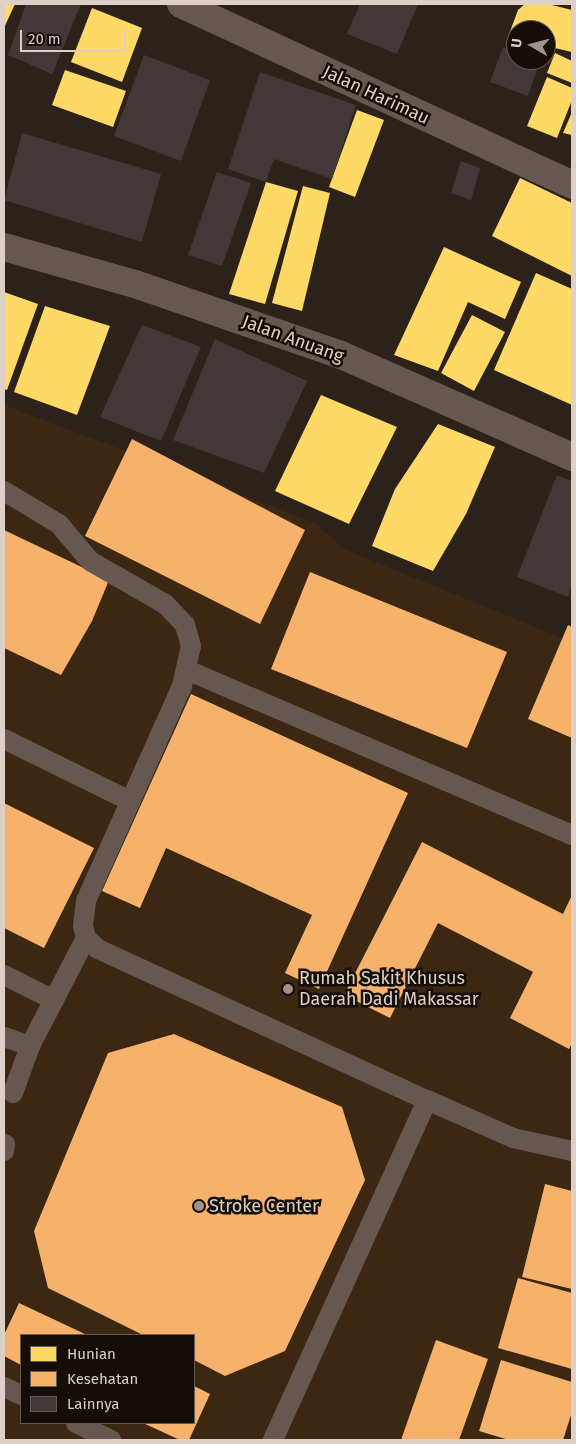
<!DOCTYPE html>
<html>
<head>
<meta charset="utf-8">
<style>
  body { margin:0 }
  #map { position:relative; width:576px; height:1444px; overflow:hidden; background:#2c2219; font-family:"Fira Sans",sans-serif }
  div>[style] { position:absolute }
  .built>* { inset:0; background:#3c2712 }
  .homes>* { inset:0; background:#ffd966 }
  .health>* { inset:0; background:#f6b26b }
  .building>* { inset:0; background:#413837 }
  .service>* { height:20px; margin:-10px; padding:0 10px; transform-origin:10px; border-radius:10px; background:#665851 }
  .minor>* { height:28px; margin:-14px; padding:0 14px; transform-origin:14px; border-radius:14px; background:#665851 }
  .dots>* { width:14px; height:14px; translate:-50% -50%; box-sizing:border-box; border:2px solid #150d07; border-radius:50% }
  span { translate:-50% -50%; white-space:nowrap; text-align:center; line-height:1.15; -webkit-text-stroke:5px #150d07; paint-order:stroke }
  .street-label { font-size:18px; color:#ddd0c6 }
  .poi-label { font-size:18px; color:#ddd0c6 }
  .left { translate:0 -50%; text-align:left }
  .frame { position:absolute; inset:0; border:5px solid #ddd0c6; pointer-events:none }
  .legend { position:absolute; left:20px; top:1334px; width:175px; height:90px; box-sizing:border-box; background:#150d07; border:1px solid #655b53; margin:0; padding:6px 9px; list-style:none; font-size:15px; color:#ddd0c6 }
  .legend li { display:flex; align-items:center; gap:10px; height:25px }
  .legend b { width:25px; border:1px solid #655b53 }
  .north { position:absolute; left:506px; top:20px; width:50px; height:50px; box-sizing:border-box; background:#150d07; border:1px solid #655b53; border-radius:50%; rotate:278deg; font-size:14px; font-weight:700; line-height:20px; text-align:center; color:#ddd0c6 }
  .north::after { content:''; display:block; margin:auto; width:18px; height:22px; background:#9f9389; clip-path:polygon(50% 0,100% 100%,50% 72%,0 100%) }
  .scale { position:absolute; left:20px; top:30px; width:106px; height:22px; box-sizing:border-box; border:2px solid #ddd0c6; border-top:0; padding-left:6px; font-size:15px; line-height:18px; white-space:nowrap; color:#ddd0c6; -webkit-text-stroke:4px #150d07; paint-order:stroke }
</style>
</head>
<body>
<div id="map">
  <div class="built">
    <i style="clip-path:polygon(evenodd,4px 405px,315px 523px,346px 550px,572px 642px,572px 1440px,4px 1440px,4px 1403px,6px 1396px,4px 1395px,4px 405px,21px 1335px,194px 1335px,194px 1423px,21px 1423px,21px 1335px)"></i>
  </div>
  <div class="homes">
    <i style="clip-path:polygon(4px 4px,15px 4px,4px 28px)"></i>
    <i style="clip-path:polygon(525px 4px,548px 4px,572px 10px,572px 52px,546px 46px,546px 30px,516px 30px,516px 39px,508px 37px,518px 10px)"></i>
    <i style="clip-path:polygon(92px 8px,142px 28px,122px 82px,71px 62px)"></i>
    <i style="clip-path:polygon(555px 53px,572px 61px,572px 83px,547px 73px)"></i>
    <i style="clip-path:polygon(65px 70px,126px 91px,113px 127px,52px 105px)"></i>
    <i style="clip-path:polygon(547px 77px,572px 88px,572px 100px,557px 138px,527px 126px)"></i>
    <i style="clip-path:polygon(357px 110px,384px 120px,355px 197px,329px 187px)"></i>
    <i style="clip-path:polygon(572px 112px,572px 135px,563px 133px)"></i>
    <i style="clip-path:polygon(520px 178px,572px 203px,572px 276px,492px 236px)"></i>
    <i style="clip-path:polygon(266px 182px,298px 191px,265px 304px,229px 294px)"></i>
    <i style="clip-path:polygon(303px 186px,330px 193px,302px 311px,272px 303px)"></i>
    <i style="clip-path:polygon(444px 247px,521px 282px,505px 319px,468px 302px,438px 371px,394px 355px)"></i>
    <i style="clip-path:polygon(536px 273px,572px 289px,572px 405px,494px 370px)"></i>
    <i style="clip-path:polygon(4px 292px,38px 304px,7px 390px,4px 389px)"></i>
    <i style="clip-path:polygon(45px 306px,110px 326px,77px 415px,14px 392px)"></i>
    <i style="clip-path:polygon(472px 315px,505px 332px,474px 391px,441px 373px)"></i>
    <i style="clip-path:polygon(321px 395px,397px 427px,349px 524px,275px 491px)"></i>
    <i style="clip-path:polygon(438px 424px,495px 447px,466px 514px,433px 571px,372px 546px,395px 489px)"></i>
  </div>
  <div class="health">
    <i style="clip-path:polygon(132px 439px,305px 530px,260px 624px,85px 536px)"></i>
    <i style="clip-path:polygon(4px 530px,109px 580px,92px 621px,61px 675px,4px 648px)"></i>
    <i style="clip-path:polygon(310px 572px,507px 652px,467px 748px,271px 669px)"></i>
    <i style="clip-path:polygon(568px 625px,572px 627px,572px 738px,528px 719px)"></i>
    <i style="clip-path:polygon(191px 694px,408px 793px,319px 989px,285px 973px,312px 915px,166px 848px,140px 908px,102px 891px)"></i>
    <i style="clip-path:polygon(4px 803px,94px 848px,44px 948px,4px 928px)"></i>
    <i style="clip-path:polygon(422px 842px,563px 914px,572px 895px,572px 1043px,569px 1049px,510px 1018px,533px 972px,438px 923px,390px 1018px,344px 995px)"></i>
    <i style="clip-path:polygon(174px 1034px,342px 1107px,365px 1180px,285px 1351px,225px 1376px,194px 1360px,194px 1335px,143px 1335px,48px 1288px,34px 1231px,108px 1053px)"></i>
    <i style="clip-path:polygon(545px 1184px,572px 1191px,572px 1289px,522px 1277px)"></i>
    <i style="clip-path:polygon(518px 1278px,572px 1293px,572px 1369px,498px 1348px)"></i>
    <i style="clip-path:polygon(19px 1303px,87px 1335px,21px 1335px,21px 1365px,4px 1356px,4px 1335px)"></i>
    <i style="clip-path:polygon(436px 1340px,488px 1359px,459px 1440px,401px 1440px)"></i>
    <i style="clip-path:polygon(501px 1360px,572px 1382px,572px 1412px,563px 1440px,509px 1440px,479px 1431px)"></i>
    <i style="clip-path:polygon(194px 1386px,210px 1394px,189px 1440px,180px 1440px,143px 1423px,194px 1423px)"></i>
  </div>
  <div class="building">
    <i style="clip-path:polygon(26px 4px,81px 4px,52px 74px,8px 55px)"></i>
    <i style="clip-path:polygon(360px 4px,418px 4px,397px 54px,347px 34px)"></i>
    <i style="clip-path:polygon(503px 47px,516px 52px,516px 60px,540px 61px,528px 96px,490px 82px)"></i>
    <i style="clip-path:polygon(144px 55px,210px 80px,181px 161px,114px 136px)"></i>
    <i style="clip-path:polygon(260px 72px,356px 105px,332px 179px,274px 159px,266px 182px,228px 169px)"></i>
    <i style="clip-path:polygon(22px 133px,161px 174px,142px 242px,4px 200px)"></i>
    <i style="clip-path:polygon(461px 161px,480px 168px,471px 200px,451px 193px)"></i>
    <i style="clip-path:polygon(217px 172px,251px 183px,222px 266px,188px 255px)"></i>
    <i style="clip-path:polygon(142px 325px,201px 347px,161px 441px,100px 417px)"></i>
    <i style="clip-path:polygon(215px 339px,307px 381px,264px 473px,173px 440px)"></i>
    <i style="clip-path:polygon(557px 475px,572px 481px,572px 585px,568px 597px,517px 577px)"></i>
  </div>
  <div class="service">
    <i style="left:4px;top:491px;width:64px;rotate:31deg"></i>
    <i style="left:59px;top:524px;width:48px;rotate:50deg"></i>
    <i style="left:90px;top:561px;width:86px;rotate:29.8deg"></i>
    <i style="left:165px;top:604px;width:29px;rotate:46deg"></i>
    <i style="left:185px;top:625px;width:22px;rotate:74deg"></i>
    <i style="left:191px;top:646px;width:41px;rotate:102.7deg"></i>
    <i style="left:182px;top:686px;width:235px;rotate:114.1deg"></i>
    <i style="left:86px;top:901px;width:25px;rotate:97deg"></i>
    <i style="left:83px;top:926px;width:12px;rotate:76deg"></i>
    <i style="left:86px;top:938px;width:16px;rotate:43deg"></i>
    <i style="left:98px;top:949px;width:362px;rotate:24.7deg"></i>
    <i style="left:427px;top:1100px;width:94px;rotate:23.8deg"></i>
    <i style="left:513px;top:1138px;width:60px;rotate:12.4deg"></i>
    <i style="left:187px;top:670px;width:419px;rotate:23.2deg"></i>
    <i style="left:4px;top:739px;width:140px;rotate:26.2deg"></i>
    <i style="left:4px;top:975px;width:56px;rotate:26.6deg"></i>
    <i style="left:4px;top:1037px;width:28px;rotate:19deg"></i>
    <i style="left:13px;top:1093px;width:50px;rotate:-70.1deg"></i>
    <i style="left:30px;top:1046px;width:122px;rotate:-62.6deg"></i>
    <i style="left:4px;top:1151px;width:7px;rotate:-82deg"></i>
    <i style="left:4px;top:1387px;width:19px;rotate:25deg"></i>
    <i style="left:76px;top:1423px;width:39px;rotate:26deg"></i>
    <i style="left:273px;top:1440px;width:373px;rotate:-65.6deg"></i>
  </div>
  <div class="minor">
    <i style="left:181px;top:4px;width:431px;rotate:24.8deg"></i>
    <i style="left:4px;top:247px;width:136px;rotate:15.8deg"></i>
    <i style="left:135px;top:284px;width:218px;rotate:19deg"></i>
    <i style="left:341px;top:355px;width:253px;rotate:23.8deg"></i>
  </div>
  <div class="dots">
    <i style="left:288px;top:989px;background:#9f9389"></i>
    <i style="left:199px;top:1206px;background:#9f9389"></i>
  </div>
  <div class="street-label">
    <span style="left:376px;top:95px;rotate:25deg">Jalan Harimau</span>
    <span style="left:293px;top:339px;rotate:20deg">Jalan Anuang</span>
  </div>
  <div class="poi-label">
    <span class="left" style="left:299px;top:989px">Rumah Sakit Khusus<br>Daerah Dadi Makassar</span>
    <span class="left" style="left:209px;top:1206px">Stroke Center</span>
  </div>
  <div class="frame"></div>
  <ul class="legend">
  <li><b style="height:14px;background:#ffd966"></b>Hunian</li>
  <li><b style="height:14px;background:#f6b26b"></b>Kesehatan</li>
  <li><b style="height:14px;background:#413837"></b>Lainnya</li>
  </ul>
  <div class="north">U</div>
  <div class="scale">20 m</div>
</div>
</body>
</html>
